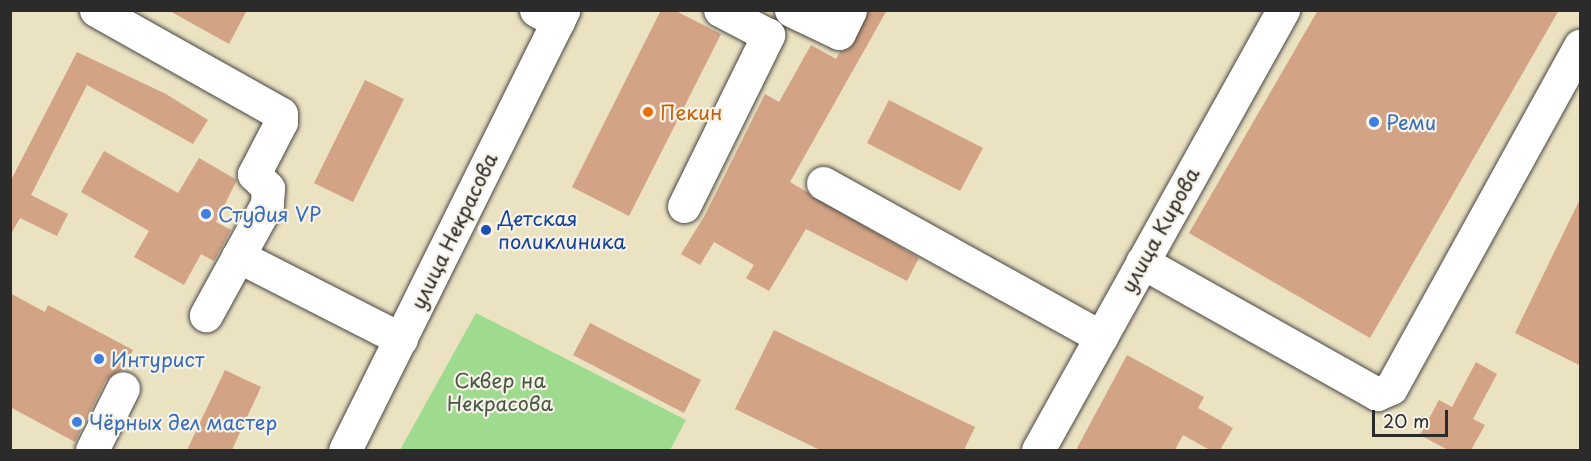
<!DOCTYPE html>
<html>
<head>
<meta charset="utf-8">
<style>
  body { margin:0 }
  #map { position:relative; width:1591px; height:461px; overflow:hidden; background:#ebe2c2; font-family:"Playpen Sans",sans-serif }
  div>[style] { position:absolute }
  .green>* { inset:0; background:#9edb8f }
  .building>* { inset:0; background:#d2a384 }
  .roads { filter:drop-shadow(0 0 2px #484642) drop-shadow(0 0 2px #484642) }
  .minor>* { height:33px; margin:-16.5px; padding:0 16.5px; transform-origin:16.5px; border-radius:16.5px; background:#fff }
  .major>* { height:33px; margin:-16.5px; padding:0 16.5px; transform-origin:16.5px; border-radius:16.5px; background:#fff }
  .dots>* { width:16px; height:16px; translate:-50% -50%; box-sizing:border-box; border:3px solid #f7f3e8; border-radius:50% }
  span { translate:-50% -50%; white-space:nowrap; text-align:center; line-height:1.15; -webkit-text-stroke:4.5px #f7f3e8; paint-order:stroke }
  .food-label { font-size:20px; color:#c56008 }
  .left { translate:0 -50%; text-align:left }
  .shop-label { font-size:20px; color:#366cbe }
  .transit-label { font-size:20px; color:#164399 }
  .street-label { font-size:20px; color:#2b2b2b }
  .park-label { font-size:20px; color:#485744 }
  .frame { position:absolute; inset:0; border:12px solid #2b2b2b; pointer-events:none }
  .scale { position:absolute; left:1372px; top:410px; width:76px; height:27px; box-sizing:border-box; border:3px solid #2b2b2b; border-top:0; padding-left:8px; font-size:18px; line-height:21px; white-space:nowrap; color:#2b2b2b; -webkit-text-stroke:4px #f7f3e8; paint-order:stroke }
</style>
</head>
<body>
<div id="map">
  <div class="green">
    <i style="clip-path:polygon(476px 313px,686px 420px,670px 450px,400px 450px)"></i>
  </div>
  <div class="building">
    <i style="clip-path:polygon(168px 10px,247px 10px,229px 44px)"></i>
    <i style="clip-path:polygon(661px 10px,674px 10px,721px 34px,629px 216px,572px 187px)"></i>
    <i style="clip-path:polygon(868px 10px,887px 10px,790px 182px,919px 258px,907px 281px,806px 229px,769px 291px,746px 278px,754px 265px,714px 242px,700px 265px,681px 254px,705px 215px,765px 94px,779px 102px,811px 45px,836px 59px,840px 52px,850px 48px)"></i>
    <i style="clip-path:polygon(1318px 10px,1559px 10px,1370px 338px,1189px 233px)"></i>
    <i style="clip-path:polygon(77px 52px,166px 94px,208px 120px,193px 144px,87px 85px,31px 195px,68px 214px,57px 236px,20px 218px,10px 236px,10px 182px)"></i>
    <i style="clip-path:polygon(365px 80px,404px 99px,353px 202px,314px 183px)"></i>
    <i style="clip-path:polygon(889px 100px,983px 148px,960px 191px,867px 143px)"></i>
    <i style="clip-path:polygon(104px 151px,178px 193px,199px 158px,237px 180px,216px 222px,231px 230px,214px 261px,201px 254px,184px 285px,134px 257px,149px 231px,81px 192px)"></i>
    <i style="clip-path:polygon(1581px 197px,1581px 366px,1515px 333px)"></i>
    <i style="clip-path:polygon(10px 293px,45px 312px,48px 305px,133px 350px,123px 369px,106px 380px,75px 442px,10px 407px)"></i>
    <i style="clip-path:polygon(590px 323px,701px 380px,684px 413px,573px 355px)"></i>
    <i style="clip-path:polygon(774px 330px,975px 427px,964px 450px,820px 450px,735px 409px)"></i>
    <i style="clip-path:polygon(1127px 355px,1204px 397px,1198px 408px,1233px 428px,1220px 450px,1210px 450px,1183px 435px,1175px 450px,1076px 450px)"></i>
    <i style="clip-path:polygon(1476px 362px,1497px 374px,1473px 419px,1485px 425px,1471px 450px,1448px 450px,1420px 435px,1439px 400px,1452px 407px)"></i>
    <i style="clip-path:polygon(225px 370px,261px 387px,232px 450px,187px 450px)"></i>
  </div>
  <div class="roads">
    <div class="minor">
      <i style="left:96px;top:10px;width:212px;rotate:29.3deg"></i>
      <i style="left:281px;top:114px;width:8px;rotate:90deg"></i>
      <i style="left:281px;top:122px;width:59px;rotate:117.4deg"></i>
      <i style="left:254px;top:174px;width:20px;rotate:45deg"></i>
      <i style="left:268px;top:188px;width:16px;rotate:94deg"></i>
      <i style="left:267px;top:204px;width:127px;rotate:118.8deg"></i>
      <i style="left:536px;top:10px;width:25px;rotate:29deg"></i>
      <i style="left:791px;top:10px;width:53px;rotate:25.6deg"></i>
      <i style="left:839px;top:33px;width:25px;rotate:-64deg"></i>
      <i style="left:823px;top:183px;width:318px;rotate:29deg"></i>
      <i style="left:684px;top:206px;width:191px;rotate:-63.8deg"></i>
      <i style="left:768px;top:35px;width:54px;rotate:-152.5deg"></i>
      <i style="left:238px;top:256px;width:183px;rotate:27deg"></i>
      <i style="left:1142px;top:262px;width:270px;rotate:29.3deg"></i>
      <i style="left:1377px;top:394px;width:15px;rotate:-23deg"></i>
      <i style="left:1391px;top:388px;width:391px;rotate:-61.1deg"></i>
      <i style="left:92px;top:450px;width:69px;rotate:-63.4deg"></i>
      <i style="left:1038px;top:450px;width:504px;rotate:-60.89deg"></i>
    </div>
    <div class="major">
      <i style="left:345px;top:450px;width:491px;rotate:-63.6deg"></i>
    </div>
  </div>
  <div class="dots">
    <i style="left:648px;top:112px;background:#e8710a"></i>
    <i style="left:1374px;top:122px;background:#3f7fe0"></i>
    <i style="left:206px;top:214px;background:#3f7fe0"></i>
    <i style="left:486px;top:230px;background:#1a4fb4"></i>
    <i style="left:99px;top:359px;background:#3f7fe0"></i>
    <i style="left:77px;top:422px;background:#3f7fe0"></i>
  </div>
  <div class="food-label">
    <span class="left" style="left:660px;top:112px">Пекин</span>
  </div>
  <div class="shop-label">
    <span class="left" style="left:1386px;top:122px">Реми</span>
    <span class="left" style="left:218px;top:214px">Студия VP</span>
    <span class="left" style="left:111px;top:359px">Интурист</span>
    <span class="left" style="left:89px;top:422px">Чёрных дел мастер</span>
  </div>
  <div class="transit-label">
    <span class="left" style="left:498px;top:230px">Детская<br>поликлиника</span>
  </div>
  <div class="street-label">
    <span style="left:1160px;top:230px;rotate:-61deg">улица Кирова</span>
    <span style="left:454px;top:231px;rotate:-64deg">улица Некрасова</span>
  </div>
  <div class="park-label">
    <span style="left:500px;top:392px">Сквер на<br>Некрасова</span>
  </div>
  <div class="frame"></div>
  <div class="scale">20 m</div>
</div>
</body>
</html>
